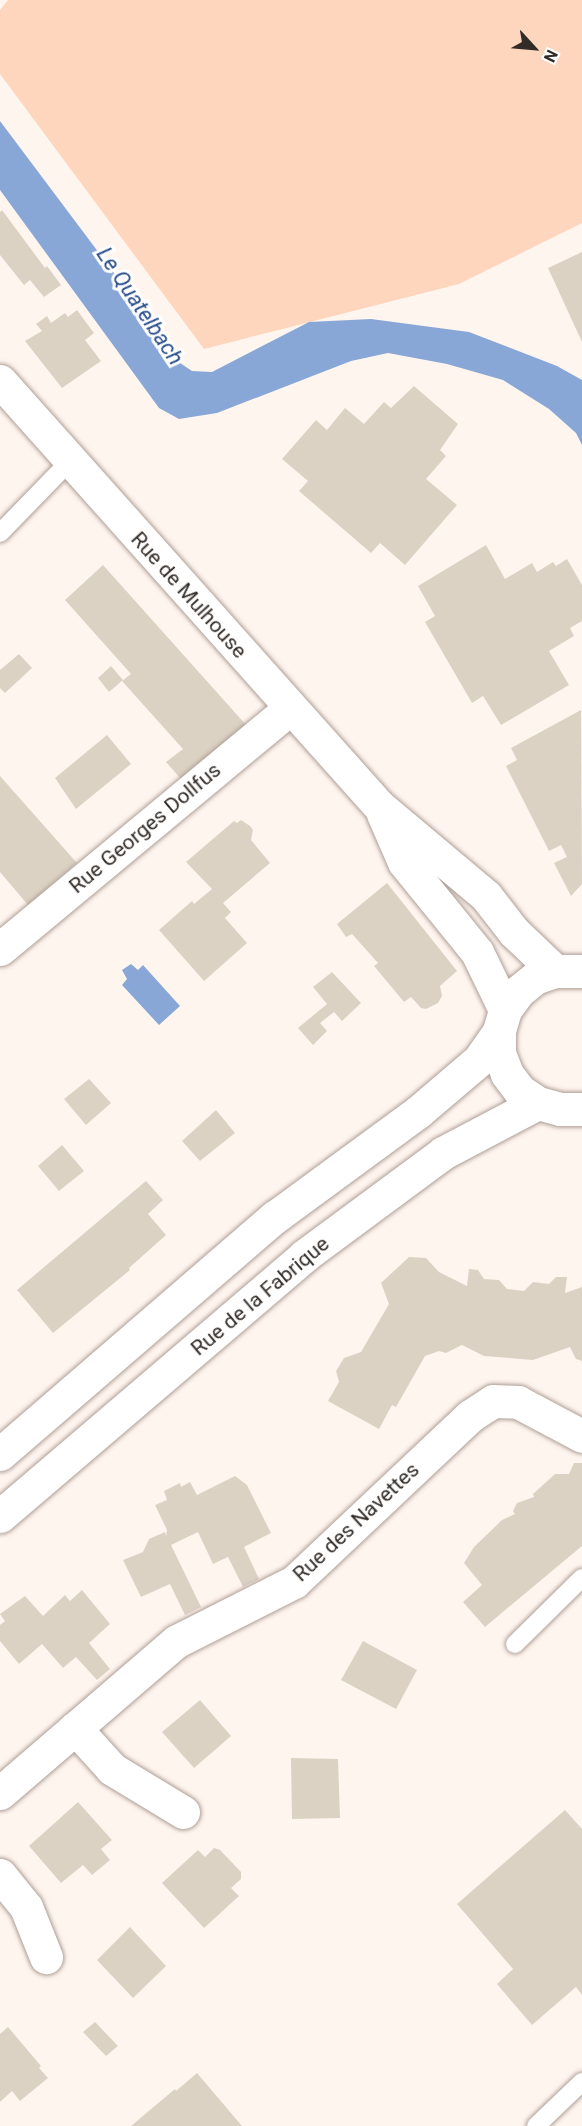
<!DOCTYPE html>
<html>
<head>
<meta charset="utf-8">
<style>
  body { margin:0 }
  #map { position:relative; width:582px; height:2126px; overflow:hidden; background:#fff5ef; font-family:Roboto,sans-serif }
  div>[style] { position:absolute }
  .green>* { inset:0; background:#fdd6bd }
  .water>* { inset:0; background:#88a7d7 }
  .building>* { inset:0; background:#dcd2c4 }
  .roads { filter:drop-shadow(0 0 2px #ae9f96) drop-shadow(0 0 2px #ae9f96) }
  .service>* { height:18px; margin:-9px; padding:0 9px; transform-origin:9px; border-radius:9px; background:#fff }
  .minor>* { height:33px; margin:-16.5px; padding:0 16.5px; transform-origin:16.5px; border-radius:16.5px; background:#fff }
  .secondary>* { height:33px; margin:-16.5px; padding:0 16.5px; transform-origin:16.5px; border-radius:16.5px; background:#fff }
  span { translate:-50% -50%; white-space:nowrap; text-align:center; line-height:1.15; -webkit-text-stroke:6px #fff; paint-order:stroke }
  .street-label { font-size:21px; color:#322c28 }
  .water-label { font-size:22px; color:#294e8a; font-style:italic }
  .north { position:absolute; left:504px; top:18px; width:60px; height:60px; -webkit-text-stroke:4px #fff; paint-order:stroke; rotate:116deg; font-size:16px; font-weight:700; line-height:24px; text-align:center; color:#322c28 }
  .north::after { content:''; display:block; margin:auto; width:21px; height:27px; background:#322c28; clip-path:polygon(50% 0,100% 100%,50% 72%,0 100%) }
</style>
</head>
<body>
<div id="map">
  <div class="green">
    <i style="clip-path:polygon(8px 0,582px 0,582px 223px,459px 284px,204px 349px,0 74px,0 10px)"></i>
  </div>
  <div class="water">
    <i style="clip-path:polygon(0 121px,135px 301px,171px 357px,192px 371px,212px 372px,309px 322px,371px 319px,469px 332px,557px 366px,582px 380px,582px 445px,576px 433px,549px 409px,503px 380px,447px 364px,388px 353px,351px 361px,217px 413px,179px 419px,159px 408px,0 190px)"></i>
    <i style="clip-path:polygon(131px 964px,138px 970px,143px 965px,180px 1006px,159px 1025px,122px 985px,127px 979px,122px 970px)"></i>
  </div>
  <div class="building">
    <i style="clip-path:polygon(2px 210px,45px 268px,47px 266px,61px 285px,44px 297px,30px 280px,24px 285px,0 255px,0 212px)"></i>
    <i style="clip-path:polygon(582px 252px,582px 342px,548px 268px)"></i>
    <i style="clip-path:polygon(77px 310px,94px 333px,85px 340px,101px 361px,62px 388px,25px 341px,42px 331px,36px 324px,47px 316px,51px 323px,65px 313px,68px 317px)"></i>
    <i style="clip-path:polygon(414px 386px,458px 424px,440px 450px,446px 456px,426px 479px,457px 505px,405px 565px,380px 543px,371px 553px,299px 491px,308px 481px,282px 459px,316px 420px,327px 430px,345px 408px,364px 424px,384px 402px,391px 408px)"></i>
    <i style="clip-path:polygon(486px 545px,505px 579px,532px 563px,537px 572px,553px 562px,556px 566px,567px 559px,582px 585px,582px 621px,570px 628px,574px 636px,549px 651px,569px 685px,501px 725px,483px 696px,472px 703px,425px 622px,435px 616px,418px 586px)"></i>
    <i style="clip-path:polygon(103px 565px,247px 726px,181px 779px,166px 762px,183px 749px,122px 681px,131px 674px,65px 600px)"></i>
    <i style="clip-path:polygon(19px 654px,32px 668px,5px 693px,0 688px,0 670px)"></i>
    <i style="clip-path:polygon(111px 666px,123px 680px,109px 692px,98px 678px)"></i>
    <i style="clip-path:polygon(581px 710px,582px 884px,571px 896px,554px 863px,567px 857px,561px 845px,549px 851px,506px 766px,517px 760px,511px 748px)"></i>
    <i style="clip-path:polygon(107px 735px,131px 764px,76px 809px,55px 778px)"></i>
    <i style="clip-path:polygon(0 776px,77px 863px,28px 905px,0 872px)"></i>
    <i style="clip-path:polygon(241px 820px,250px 826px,253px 830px,251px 840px,270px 863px,223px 903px,231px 912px,225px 918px,247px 943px,204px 981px,159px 930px,192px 901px,194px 904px,212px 889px,186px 862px,234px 821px,237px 823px)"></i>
    <i style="clip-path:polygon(387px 883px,457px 971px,440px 986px,442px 996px,438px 1003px,426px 1009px,421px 1008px,411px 997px,404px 1002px,374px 966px,378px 963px,352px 934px,346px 937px,337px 924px)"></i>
    <i style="clip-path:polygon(332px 972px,361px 1003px,342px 1021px,334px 1012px,320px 1023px,327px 1031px,313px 1045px,298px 1028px,327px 1004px,313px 987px)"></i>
    <i style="clip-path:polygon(89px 1079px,111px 1103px,86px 1125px,64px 1099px)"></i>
    <i style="clip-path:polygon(216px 1110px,235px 1133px,200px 1161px,182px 1141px)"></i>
    <i style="clip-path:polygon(62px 1145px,84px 1171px,59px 1191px,38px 1166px)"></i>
    <i style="clip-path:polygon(146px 1181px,163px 1200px,148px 1214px,166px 1235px,129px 1268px,130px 1270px,53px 1333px,17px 1290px)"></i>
    <i style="clip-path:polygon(409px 1257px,426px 1258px,439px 1272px,467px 1286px,469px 1269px,478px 1270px,484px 1279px,499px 1280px,507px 1289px,524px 1291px,533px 1282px,549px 1284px,556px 1277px,567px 1277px,565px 1293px,582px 1287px,582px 1361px,576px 1359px,570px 1347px,533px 1360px,484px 1356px,462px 1345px,446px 1353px,439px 1351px,425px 1356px,396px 1407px,392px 1405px,379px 1429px,328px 1401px,339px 1382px,336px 1371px,344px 1358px,361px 1352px,389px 1304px,381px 1283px)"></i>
    <i style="clip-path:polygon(574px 1463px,582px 1463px,582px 1546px,485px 1627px,463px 1602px,482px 1585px,464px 1563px,474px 1547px,502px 1520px,515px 1514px,513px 1511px,517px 1503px,534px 1497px,533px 1494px,555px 1474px,569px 1474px)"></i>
    <i style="clip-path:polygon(235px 1476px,247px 1485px,271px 1533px,244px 1547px,259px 1579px,243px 1587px,228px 1557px,213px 1564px,198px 1532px,171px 1545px,201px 1607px,185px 1615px,170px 1584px,141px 1597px,123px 1560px,143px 1552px,149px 1539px,165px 1532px,166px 1536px,167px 1530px,155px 1505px,167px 1500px,164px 1491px,180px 1483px,181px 1487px,190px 1482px,197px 1495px)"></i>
    <i style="clip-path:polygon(82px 1590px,110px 1624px,89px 1643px,110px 1669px,97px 1680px,76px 1657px,63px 1668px,42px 1644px,19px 1664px,0 1641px,0 1625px,5px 1621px,0 1614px,25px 1596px,43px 1616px,65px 1595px,70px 1601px)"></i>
    <i style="clip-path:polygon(363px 1641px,417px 1670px,396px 1709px,341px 1680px)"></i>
    <i style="clip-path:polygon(200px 1700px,231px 1736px,194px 1768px,162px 1732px)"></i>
    <i style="clip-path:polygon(291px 1758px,338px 1759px,340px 1818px,292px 1819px)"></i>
    <i style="clip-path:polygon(78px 1802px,112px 1840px,101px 1849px,110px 1860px,92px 1875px,83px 1865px,61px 1883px,29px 1846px)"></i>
    <i style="clip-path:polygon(565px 1810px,582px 1829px,582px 1995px,576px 1987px,532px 2025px,497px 1984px,513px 1969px,457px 1904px)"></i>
    <i style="clip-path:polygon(214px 1848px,220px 1850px,241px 1872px,241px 1879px,231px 1888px,239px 1896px,204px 1928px,162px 1883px,198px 1850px,205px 1857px)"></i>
    <i style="clip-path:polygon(130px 1927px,166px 1966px,133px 1998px,97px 1960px)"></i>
    <i style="clip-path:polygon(95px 2022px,118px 2046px,106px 2056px,83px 2032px)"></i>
    <i style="clip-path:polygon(8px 2027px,41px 2066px,39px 2068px,48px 2078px,20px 2101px,12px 2091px,0 2102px,0 2034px)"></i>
    <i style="clip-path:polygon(197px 2073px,242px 2126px,131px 2126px,175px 2089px,176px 2091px)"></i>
  </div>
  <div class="roads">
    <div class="service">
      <i style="left:0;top:533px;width:99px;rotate:-45.8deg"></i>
      <i style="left:515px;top:1644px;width:94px;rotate:-44.6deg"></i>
      <i style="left:536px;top:2126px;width:64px;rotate:-43.7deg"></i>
    </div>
    <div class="minor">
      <i style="left:0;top:949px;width:377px;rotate:-39.7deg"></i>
      <i style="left:75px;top:1728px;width:55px;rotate:47.9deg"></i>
      <i style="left:112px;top:1769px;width:83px;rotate:31.2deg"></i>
      <i style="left:0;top:1793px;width:233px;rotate:-40.7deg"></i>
      <i style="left:177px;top:1641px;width:131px;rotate:-26.8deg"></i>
      <i style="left:294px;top:1582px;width:242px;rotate:-43.3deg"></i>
      <i style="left:470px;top:1416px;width:27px;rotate:-33deg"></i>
      <i style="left:493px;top:1401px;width:25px;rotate:2deg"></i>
      <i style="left:518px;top:1402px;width:72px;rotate:28deg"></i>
      <i style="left:0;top:1875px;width:41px;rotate:50.9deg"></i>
      <i style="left:26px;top:1907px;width:54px;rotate:68.2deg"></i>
    </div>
    <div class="secondary">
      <i style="left:0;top:381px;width:571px;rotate:48.27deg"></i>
      <i style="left:380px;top:807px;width:138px;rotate:40deg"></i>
      <i style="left:486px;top:896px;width:46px;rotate:52.1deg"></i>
      <i style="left:514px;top:932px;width:57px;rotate:43.6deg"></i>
      <i style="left:383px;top:814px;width:52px;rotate:66.4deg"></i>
      <i style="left:404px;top:862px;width:116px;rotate:51deg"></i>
      <i style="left:477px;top:952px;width:64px;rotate:64.2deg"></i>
      <i style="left:582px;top:971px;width:27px;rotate:180deg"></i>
      <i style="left:555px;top:971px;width:21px;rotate:161deg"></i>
      <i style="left:535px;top:978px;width:22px;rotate:141deg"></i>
      <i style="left:518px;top:992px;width:22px;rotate:126deg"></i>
      <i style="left:505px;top:1010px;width:22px;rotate:106deg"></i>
      <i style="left:499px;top:1031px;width:22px;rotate:90deg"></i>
      <i style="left:499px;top:1053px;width:22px;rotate:69deg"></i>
      <i style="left:507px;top:1074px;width:21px;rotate:53deg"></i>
      <i style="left:520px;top:1091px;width:22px;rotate:34deg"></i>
      <i style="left:538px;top:1103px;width:23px;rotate:15deg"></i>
      <i style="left:560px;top:1109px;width:22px"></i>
      <i style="left:0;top:1454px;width:363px;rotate:-40.8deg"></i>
      <i style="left:275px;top:1217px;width:177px;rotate:-36.3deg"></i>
      <i style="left:418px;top:1112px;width:80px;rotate:-40.4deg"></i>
      <i style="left:479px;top:1060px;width:35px;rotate:-55deg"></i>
      <i style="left:0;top:1516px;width:400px;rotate:-40.5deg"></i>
      <i style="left:304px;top:1256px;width:173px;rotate:-36.5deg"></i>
      <i style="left:443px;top:1153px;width:107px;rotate:-27.8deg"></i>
    </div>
  </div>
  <div class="street-label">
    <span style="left:189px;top:595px;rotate:48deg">Rue de Mulhouse</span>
    <span style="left:145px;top:828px;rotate:-40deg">Rue Georges Dollfus</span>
    <span style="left:260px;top:1296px;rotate:-40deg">Rue de la Fabrique</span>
    <span style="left:356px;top:1522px;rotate:-43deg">Rue des Navettes</span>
  </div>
  <div class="water-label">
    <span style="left:140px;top:306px;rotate:56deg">Le Quatelbach</span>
  </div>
  <div class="north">N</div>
</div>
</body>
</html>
